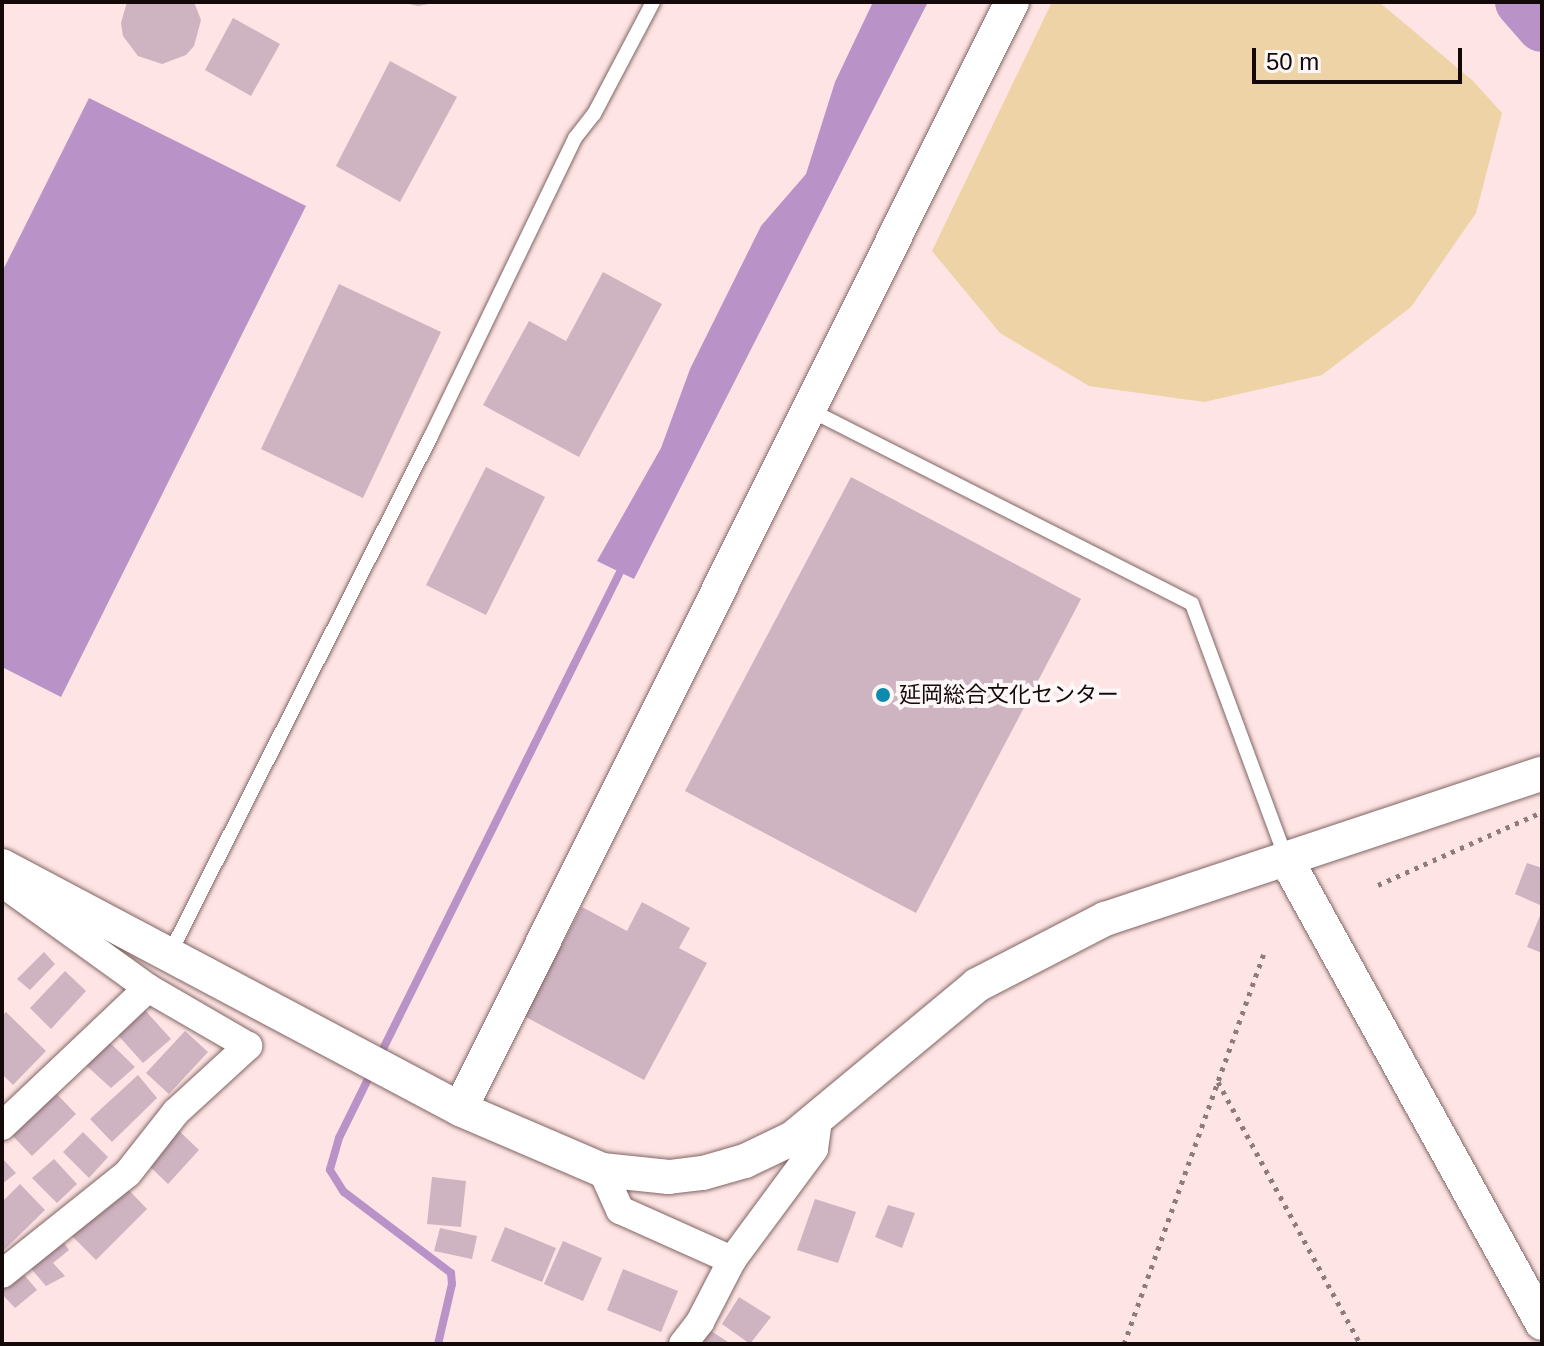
<!DOCTYPE html>
<html>
<head>
<meta charset="utf-8">
<style>
  body { margin:0 }
  #map { position:relative; width:1544px; height:1346px; overflow:hidden; background:#fee4e4; font-family:Helvetica,"Noto Sans JP",sans-serif }
  div>[style] { position:absolute }
  .green>* { inset:0; background:#edd3a6 }
  .water>* { inset:0; background:#b993c7 }
  .stream>* { height:8px; margin:-4px; padding:0 4px; transform-origin:4px; border-radius:4px; background:#b993c7 }
  .river>* { height:50px; margin:-25px; padding:0 25px; transform-origin:25px; border-radius:25px; background:#b993c7 }
  .building>* { inset:0; background:#ceb3c0 }
  .path>* { height:5px; margin-top:-2.5px; transform-origin:0; background:repeating-linear-gradient(90deg,#8e7c7c 0 4px,transparent 0 10px) }
  .roads { filter:drop-shadow(0 0 2px #816565) drop-shadow(0 0 2px #816565) }
  .service>* { height:14px; margin:-7px; padding:0 7px; transform-origin:7px; border-radius:7px; background:#fff }
  .minor>* { height:28px; margin:-14px; padding:0 14px; transform-origin:14px; border-radius:14px; background:#fff }
  .tertiary>* { height:34px; margin:-17px; padding:0 17px; transform-origin:17px; border-radius:17px; background:#fff }
  .dots>* { width:22px; height:22px; translate:-50% -50%; box-sizing:border-box; border:4px solid #fdf7f7; border-radius:50% }
  span { translate:-50% -50%; white-space:nowrap; text-align:center; line-height:1.15; -webkit-text-stroke:8px #fdf7f7; paint-order:stroke }
  .poi-label { font-size:22px; color:#130909 }
  .left { translate:0 -50%; text-align:left }
  .frame { position:absolute; inset:0; border:4px solid #130909; pointer-events:none }
  .scale { position:absolute; left:1252px; top:48px; width:210px; height:36px; box-sizing:border-box; border:4px solid #130909; border-top:0; padding-left:10px; font-size:24px; line-height:28px; white-space:nowrap; color:#130909; -webkit-text-stroke:6px #fdf7f7; paint-order:stroke }
</style>
</head>
<body>
<div id="map">
  <div class="green">
    <i style="clip-path:polygon(1052px 2px,1379px 2px,1473px 81px,1502px 113px,1476px 213px,1411px 307px,1322px 375px,1204px 402px,1089px 386px,1000px 333px,932px 251px)"></i>
  </div>
  <div class="water">
    <i style="clip-path:polygon(873px 2px,928px 2px,634px 579px,597px 561px,661px 448px,690px 369px,761px 226px,806px 174px,835px 82px)"></i>
    <i style="clip-path:polygon(89px 98px,306px 206px,61px 697px,2px 667px,2px 272px)"></i>
  </div>
  <div class="stream">
    <i style="left:379px;top:1057px;width:551px;rotate:-63.57deg"></i>
    <i style="left:371px;top:1073px;width:72px;rotate:116.2deg"></i>
    <i style="left:339px;top:1138px;width:33px;rotate:106deg"></i>
    <i style="left:330px;top:1170px;width:26px;rotate:58deg"></i>
    <i style="left:344px;top:1192px;width:134px;rotate:37.1deg"></i>
    <i style="left:451px;top:1273px;width:11px;rotate:85deg"></i>
    <i style="left:452px;top:1284px;width:62px;rotate:103.1deg"></i>
  </div>
  <div class="river">
    <i style="left:1520px;top:2px;width:33px;rotate:49deg"></i>
  </div>
  <div class="building">
    <i style="clip-path:polygon(127px 2px,194px 2px,201px 20px,194px 46px,186px 55px,162px 64px,138px 56px,123px 36px,121px 23px)"></i>
    <i style="clip-path:polygon(400px 2px,434px 2px,434px 3px,418px 6px)"></i>
    <i style="clip-path:polygon(233px 18px,280px 44px,251px 96px,205px 70px)"></i>
    <i style="clip-path:polygon(390px 61px,457px 97px,400px 202px,336px 166px)"></i>
    <i style="clip-path:polygon(603px 272px,662px 304px,579px 457px,483px 405px,529px 321px,566px 341px)"></i>
    <i style="clip-path:polygon(339px 284px,441px 332px,363px 498px,261px 449px)"></i>
    <i style="clip-path:polygon(486px 467px,545px 497px,486px 615px,426px 585px)"></i>
    <i style="clip-path:polygon(851px 477px,1081px 599px,916px 913px,685px 791px)"></i>
    <i style="clip-path:polygon(1527px 863px,1542px 868px,1540px 905px,1515px 894px)"></i>
    <i style="clip-path:polygon(642px 902px,690px 928px,679px 948px,707px 963px,644px 1080px,524px 1016px,582px 907px,627px 931px)"></i>
    <i style="clip-path:polygon(1542px 911px,1542px 953px,1527px 947px)"></i>
    <i style="clip-path:polygon(44px 952px,55px 964px,30px 990px,17px 979px)"></i>
    <i style="clip-path:polygon(65px 971px,86px 991px,51px 1029px,30px 1008px)"></i>
    <i style="clip-path:polygon(143px 1008px,171px 1039px,143px 1063px,116px 1033px)"></i>
    <i style="clip-path:polygon(6px 1012px,46px 1051px,13px 1085px,2px 1074px,2px 1016px)"></i>
    <i style="clip-path:polygon(185px 1031px,208px 1052px,169px 1094px,146px 1073px)"></i>
    <i style="clip-path:polygon(104px 1037px,135px 1067px,111px 1088px,79px 1059px)"></i>
    <i style="clip-path:polygon(138px 1075px,157px 1098px,112px 1142px,90px 1119px)"></i>
    <i style="clip-path:polygon(51px 1088px,76px 1114px,32px 1156px,7px 1130px)"></i>
    <i style="clip-path:polygon(173px 1125px,199px 1150px,168px 1184px,141px 1158px)"></i>
    <i style="clip-path:polygon(83px 1132px,108px 1157px,89px 1178px,63px 1152px)"></i>
    <i style="clip-path:polygon(2px 1158px,16px 1173px,2px 1184px)"></i>
    <i style="clip-path:polygon(54px 1159px,77px 1184px,57px 1203px,32px 1178px)"></i>
    <i style="clip-path:polygon(432px 1177px,466px 1181px,461px 1227px,427px 1224px)"></i>
    <i style="clip-path:polygon(120px 1181px,147px 1209px,96px 1260px,69px 1233px)"></i>
    <i style="clip-path:polygon(20px 1184px,45px 1210px,2px 1252px,2px 1202px)"></i>
    <i style="clip-path:polygon(815px 1199px,856px 1212px,838px 1263px,797px 1250px)"></i>
    <i style="clip-path:polygon(888px 1205px,915px 1213px,902px 1248px,875px 1237px)"></i>
    <i style="clip-path:polygon(505px 1227px,556px 1248px,542px 1282px,491px 1261px)"></i>
    <i style="clip-path:polygon(440px 1228px,477px 1236px,472px 1259px,434px 1251px)"></i>
    <i style="clip-path:polygon(62px 1240px,69px 1250px,53px 1263px,65px 1276px,46px 1286px,28px 1265px)"></i>
    <i style="clip-path:polygon(563px 1241px,602px 1258px,583px 1301px,544px 1284px)"></i>
    <i style="clip-path:polygon(623px 1269px,678px 1291px,661px 1332px,607px 1310px)"></i>
    <i style="clip-path:polygon(20px 1270px,37px 1290px,15px 1308px,2px 1294px,2px 1286px)"></i>
    <i style="clip-path:polygon(739px 1297px,771px 1317px,750px 1344px,722px 1324px)"></i>
    <i style="clip-path:polygon(711px 1331px,731px 1344px,701px 1344px)"></i>
  </div>
  <div class="path">
    <i style="left:1378px;top:885px;width:180px;rotate:-24deg"></i>
    <i style="left:1218px;top:1082px;width:298px;rotate:61.5deg"></i>
    <i style="left:1124px;top:1344px;width:414px;rotate:-70.3deg"></i>
  </div>
  <div class="roads">
    <div class="service">
      <i style="left:810px;top:410px;width:428px;rotate:26.9deg"></i>
      <i style="left:1192px;top:604px;width:271px;rotate:69.7deg"></i>
      <i style="left:169px;top:955px;width:581px;rotate:-63.21deg"></i>
      <i style="left:431px;top:436px;width:331px;rotate:-64.2deg"></i>
      <i style="left:575px;top:138px;width:31px;rotate:-52deg"></i>
      <i style="left:594px;top:114px;width:127px;rotate:-62.2deg"></i>
    </div>
    <div class="minor">
      <i style="left:2px;top:883px;width:180px;rotate:35.7deg"></i>
      <i style="left:148px;top:988px;width:201px;rotate:136.6deg"></i>
      <i style="left:602px;top:1170px;width:44px;rotate:65.8deg"></i>
      <i style="left:620px;top:1210px;width:123px;rotate:24.1deg"></i>
      <i style="left:2px;top:1274px;width:161px;rotate:-38.7deg"></i>
      <i style="left:128px;top:1173px;width:78px;rotate:-51.8deg"></i>
      <i style="left:176px;top:1112px;width:98px;rotate:-42.5deg"></i>
      <i style="left:248px;top:1046px;width:116px;rotate:-149.9deg"></i>
      <i style="left:683px;top:1344px;width:28px;rotate:-52deg"></i>
      <i style="left:700px;top:1322px;width:70px;rotate:-62.7deg"></i>
      <i style="left:732px;top:1260px;width:138px;rotate:-53.5deg"></i>
      <i style="left:814px;top:1149px;width:29px;rotate:-82deg"></i>
    </div>
    <div class="tertiary">
      <i style="left:1286px;top:859px;width:530px;rotate:61.11deg"></i>
      <i style="left:2px;top:866px;width:518px;rotate:27.95deg"></i>
      <i style="left:460px;top:1109px;width:155px;rotate:23.2deg"></i>
      <i style="left:602px;top:1170px;width:67px;rotate:6deg"></i>
      <i style="left:669px;top:1177px;width:34px;rotate:-7deg"></i>
      <i style="left:703px;top:1173px;width:44px;rotate:-15.9deg"></i>
      <i style="left:745px;top:1161px;width:53px;rotate:-25.6deg"></i>
      <i style="left:793px;top:1138px;width:239px;rotate:-39.7deg"></i>
      <i style="left:977px;top:985px;width:144px;rotate:-27.3deg"></i>
      <i style="left:1105px;top:919px;width:460px;rotate:-18.4deg"></i>
      <i style="left:460px;top:1109px;width:1237px;rotate:-63.5deg"></i>
    </div>
  </div>
  <div class="dots">
    <i style="left:883px;top:695px;background:#0e8aac"></i>
  </div>
  <div class="poi-label">
    <span class="left" style="left:899px;top:695px">延岡総合文化センター</span>
  </div>
  <div class="frame"></div>
  <div class="scale">50 m</div>
</div>
</body>
</html>
